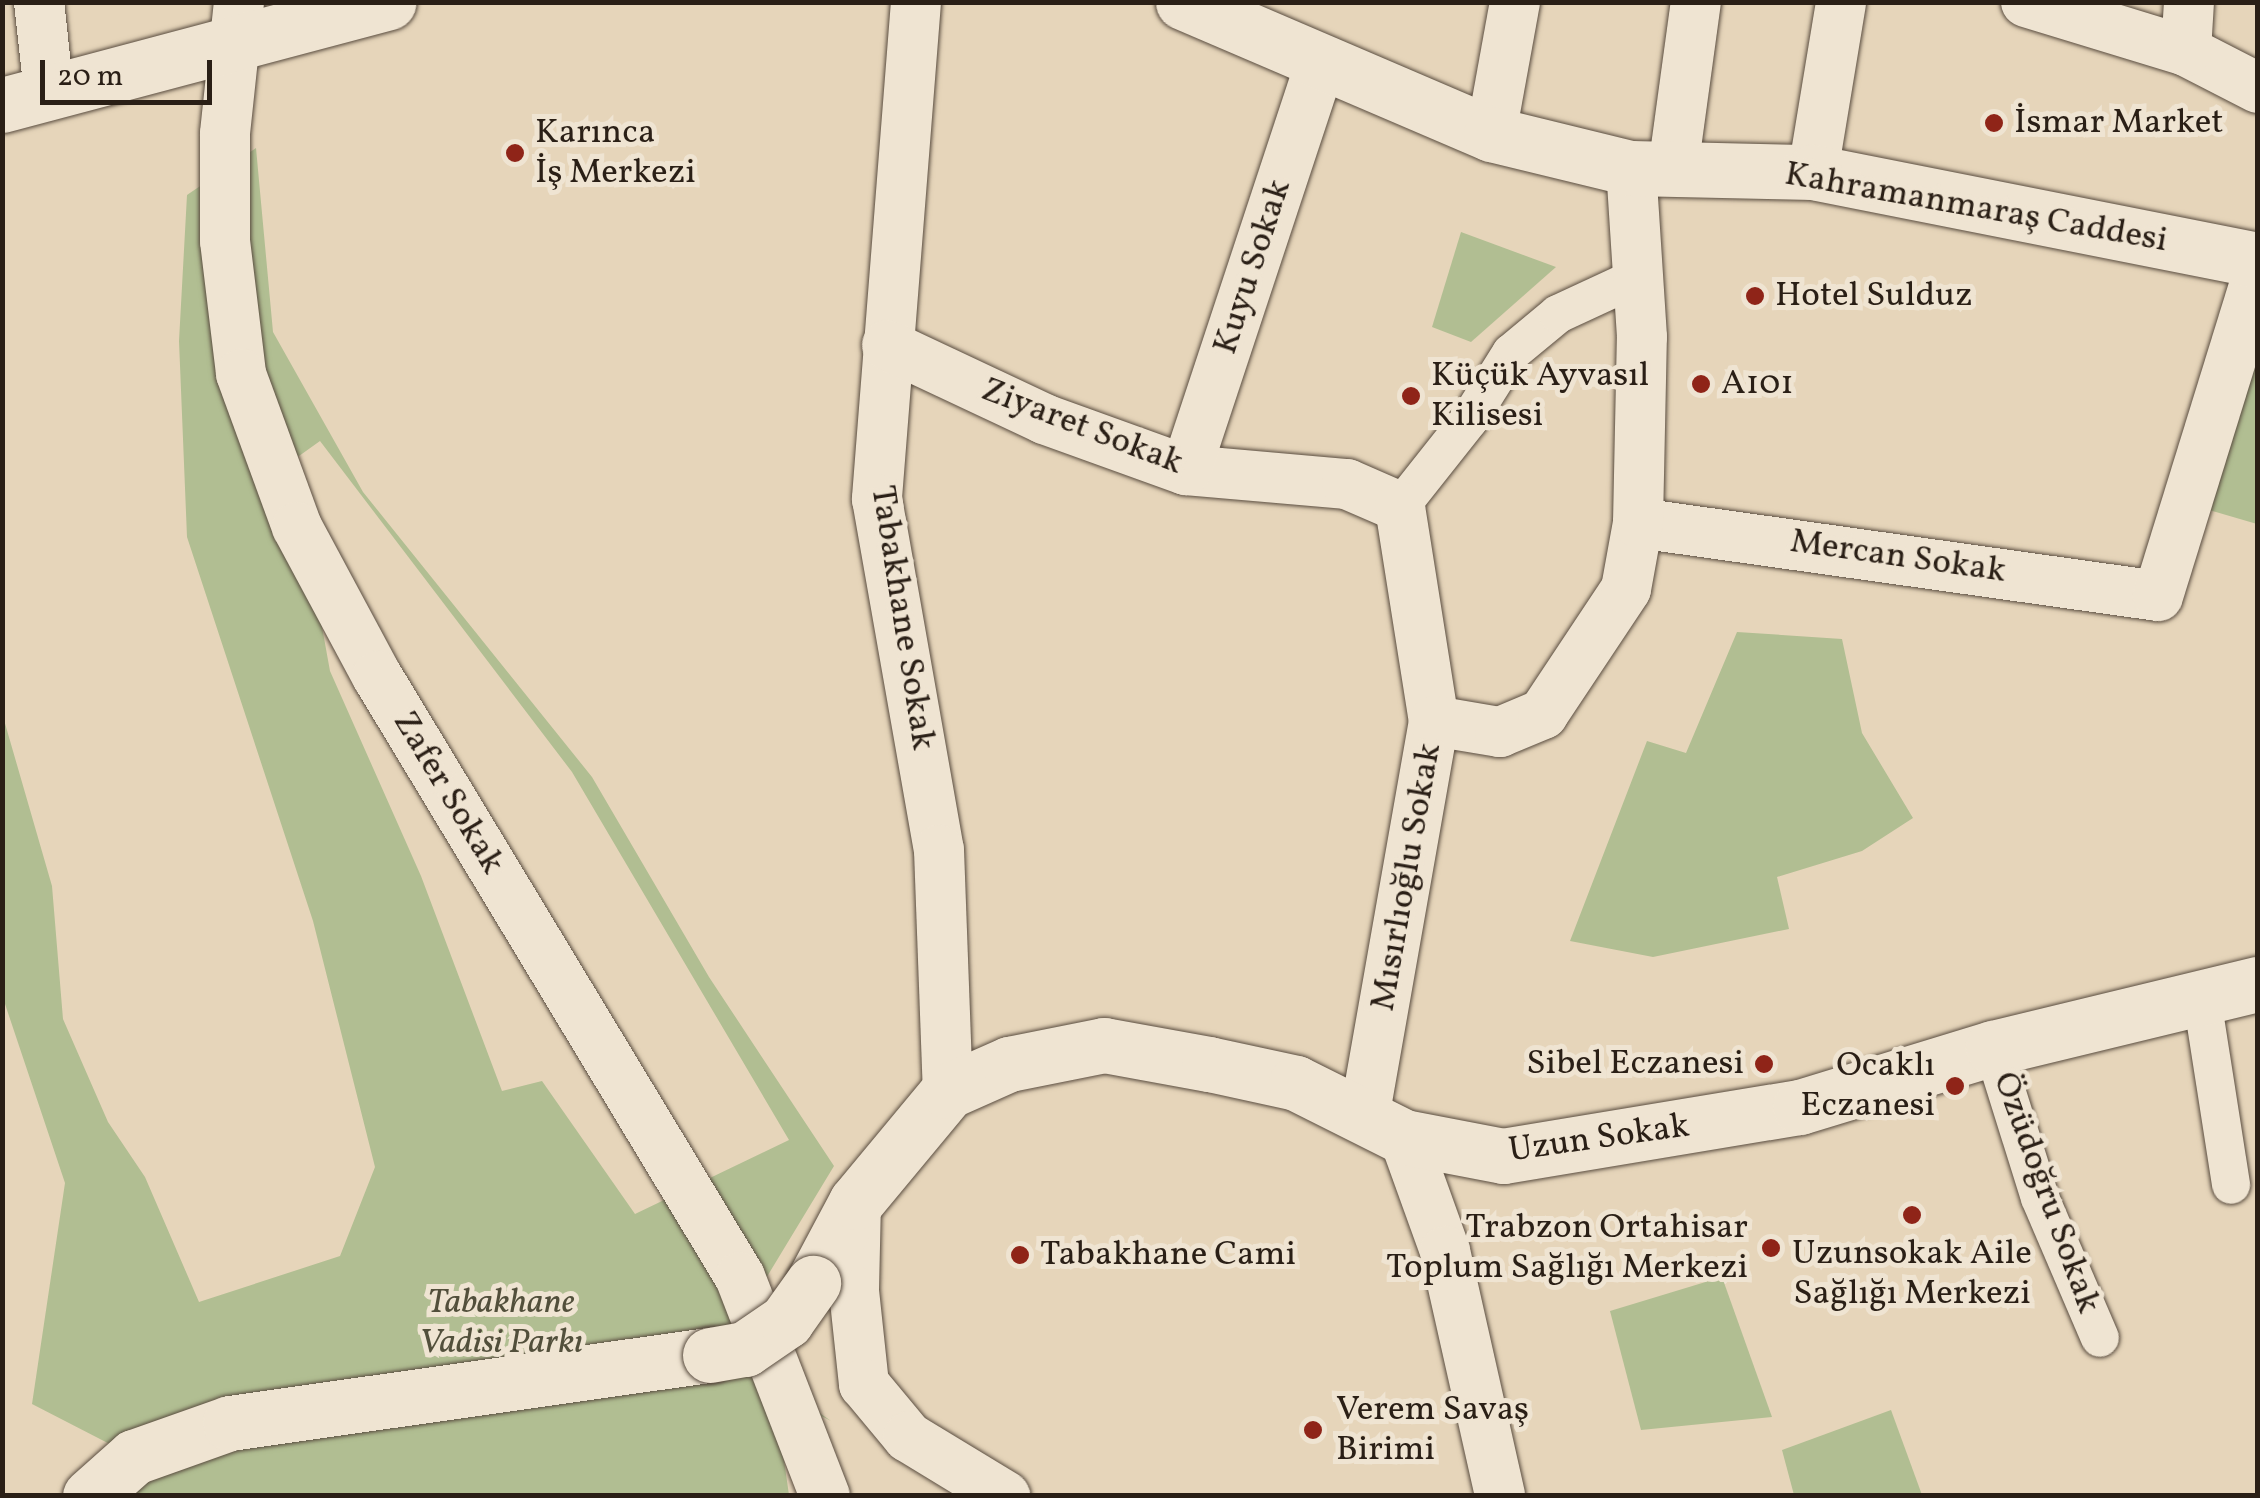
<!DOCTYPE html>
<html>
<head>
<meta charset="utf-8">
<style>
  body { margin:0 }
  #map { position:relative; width:2260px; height:1498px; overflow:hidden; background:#e6d5ba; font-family:Vollkorn,serif }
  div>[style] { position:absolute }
  .green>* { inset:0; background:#b1be92 }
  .roads { filter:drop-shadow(0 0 2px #594c3f) drop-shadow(0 0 2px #594c3f) }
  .pedestrian>* { height:38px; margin:-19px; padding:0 19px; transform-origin:19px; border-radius:19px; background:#efe4d2 }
  .minor>* { height:50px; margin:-25px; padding:0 25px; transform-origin:25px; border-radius:25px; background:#efe4d2 }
  .tertiary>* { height:55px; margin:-27.5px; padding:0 27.5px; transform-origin:27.5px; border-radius:27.5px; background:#efe4d2 }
  .bridges { filter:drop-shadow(0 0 2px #594c3f) drop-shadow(0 0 2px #594c3f) }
  .tertiary-bridge>* { height:55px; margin:-27.5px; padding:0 27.5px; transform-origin:27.5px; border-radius:27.5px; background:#efe4d2 }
  .dots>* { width:28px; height:28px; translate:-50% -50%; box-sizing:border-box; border:5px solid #efe4d2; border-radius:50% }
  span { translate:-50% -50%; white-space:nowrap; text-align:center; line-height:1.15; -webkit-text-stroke:10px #efe4d2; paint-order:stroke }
  .poi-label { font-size:35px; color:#2a1f16 }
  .left { translate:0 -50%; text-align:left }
  .right { translate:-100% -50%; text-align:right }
  .street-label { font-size:35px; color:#2a1f16 }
  .park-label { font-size:35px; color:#524f3b; font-style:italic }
  .frame { position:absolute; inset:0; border:5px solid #2a1f16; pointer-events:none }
  .scale { position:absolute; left:40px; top:60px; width:172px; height:45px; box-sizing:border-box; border:5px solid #2a1f16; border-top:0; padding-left:12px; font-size:30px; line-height:35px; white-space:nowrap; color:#2a1f16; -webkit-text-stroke:8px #efe4d2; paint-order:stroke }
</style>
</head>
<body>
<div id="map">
  <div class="green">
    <i style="clip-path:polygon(evenodd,256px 148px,273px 332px,363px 492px,592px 777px,709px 977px,834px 1166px,725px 1346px,831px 1421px,774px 1391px,789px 1495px,90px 1495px,133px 1456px,32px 1404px,65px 1183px,3px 998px,2px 713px,52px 886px,63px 1019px,108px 1122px,145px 1177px,199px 1302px,340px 1256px,375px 1167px,313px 921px,187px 537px,179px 341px,187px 195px,256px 148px,320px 441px,572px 772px,789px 1140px,635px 1214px,542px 1081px,502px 1091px,421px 876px,330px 671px,292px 461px,320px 441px)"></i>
    <i style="clip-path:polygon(1461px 232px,1556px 267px,1471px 342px,1432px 327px)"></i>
    <i style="clip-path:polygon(2257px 339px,2257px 524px,2192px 505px)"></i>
    <i style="clip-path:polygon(1737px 632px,1842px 639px,1862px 733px,1913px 818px,1862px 851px,1777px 877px,1789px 929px,1653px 957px,1570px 941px,1647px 741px,1686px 753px)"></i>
    <i style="clip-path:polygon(1722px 1277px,1772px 1417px,1641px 1430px,1610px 1311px)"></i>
    <i style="clip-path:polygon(1891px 1410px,1922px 1495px,1794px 1495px,1782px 1450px)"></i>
  </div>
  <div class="roads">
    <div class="pedestrian">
      <i style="left:1400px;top:507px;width:111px;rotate:-51.6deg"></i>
      <i style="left:1469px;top:420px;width:79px;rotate:-57.9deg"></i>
      <i style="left:1511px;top:353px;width:61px;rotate:-39.7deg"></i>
      <i style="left:1558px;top:314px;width:88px;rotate:-24.8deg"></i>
      <i style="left:2202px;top:999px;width:188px;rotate:81.1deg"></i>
      <i style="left:1993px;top:1048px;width:157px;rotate:72.6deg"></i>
      <i style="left:2040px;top:1198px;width:152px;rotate:66.8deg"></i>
    </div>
    <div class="minor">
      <i style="left:39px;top:2px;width:91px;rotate:83.7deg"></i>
      <i style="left:239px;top:2px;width:133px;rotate:96.1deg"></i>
      <i style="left:225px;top:134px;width:107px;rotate:90deg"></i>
      <i style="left:225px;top:241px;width:134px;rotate:83.1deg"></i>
      <i style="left:241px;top:374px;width:163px;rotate:69.9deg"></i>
      <i style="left:297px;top:527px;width:169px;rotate:61.8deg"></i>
      <i style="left:377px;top:676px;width:702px;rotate:58.87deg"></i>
      <i style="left:740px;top:1277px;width:235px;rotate:68.8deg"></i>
      <i style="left:916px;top:2px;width:499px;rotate:94.5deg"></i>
      <i style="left:877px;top:499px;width:356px;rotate:80deg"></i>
      <i style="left:939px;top:850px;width:241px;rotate:87.9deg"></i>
      <i style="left:2026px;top:2px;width:167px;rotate:17deg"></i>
      <i style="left:2186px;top:51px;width:81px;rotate:27.2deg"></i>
      <i style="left:2186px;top:51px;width:49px;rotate:-86.5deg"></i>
      <i style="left:1491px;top:134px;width:134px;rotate:-79.7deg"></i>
      <i style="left:1673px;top:169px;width:169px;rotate:-82.2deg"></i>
      <i style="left:1813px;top:172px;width:172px;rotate:-80.6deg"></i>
      <i style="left:887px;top:345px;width:174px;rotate:25.2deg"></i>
      <i style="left:1044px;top:419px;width:151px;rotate:19.8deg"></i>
      <i style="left:1186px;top:470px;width:162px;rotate:5deg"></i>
      <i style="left:1347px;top:484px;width:58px;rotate:23.5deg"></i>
      <i style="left:1400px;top:507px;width:217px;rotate:81deg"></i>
      <i style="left:1434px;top:721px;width:402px;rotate:100deg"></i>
      <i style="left:1186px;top:470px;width:427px;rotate:-71.7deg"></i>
      <i style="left:1638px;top:523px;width:525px;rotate:7.99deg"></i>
      <i style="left:2158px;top:596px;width:339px;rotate:-72.8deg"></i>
      <i style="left:1434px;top:721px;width:67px;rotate:9.5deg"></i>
      <i style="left:1500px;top:732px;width:47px;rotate:-22.7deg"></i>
      <i style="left:1543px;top:714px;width:150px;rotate:-56.4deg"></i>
      <i style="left:1626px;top:589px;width:67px;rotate:-79.7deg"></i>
      <i style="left:1638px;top:523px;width:186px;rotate:-88.8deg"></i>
      <i style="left:1642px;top:337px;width:169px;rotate:-93.7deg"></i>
      <i style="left:1404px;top:1137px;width:121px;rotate:70.2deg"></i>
      <i style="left:1445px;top:1251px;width:251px;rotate:77.3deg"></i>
      <i style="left:856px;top:1202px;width:89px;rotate:91.3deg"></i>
      <i style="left:854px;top:1291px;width:94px;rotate:83.9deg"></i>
      <i style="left:864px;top:1384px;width:69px;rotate:50.3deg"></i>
      <i style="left:908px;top:1437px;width:114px;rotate:31.3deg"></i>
    </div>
    <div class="tertiary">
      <i style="left:1183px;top:2px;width:335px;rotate:23.2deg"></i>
      <i style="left:1491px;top:134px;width:144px;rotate:13.7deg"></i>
      <i style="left:1631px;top:168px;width:182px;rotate:1.3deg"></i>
      <i style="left:1813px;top:172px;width:454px;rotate:11.2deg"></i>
      <i style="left:2px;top:105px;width:400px;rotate:-14.9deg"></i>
      <i style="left:813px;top:1283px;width:92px;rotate:-62deg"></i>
      <i style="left:856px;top:1202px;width:144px;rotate:-50.3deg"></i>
      <i style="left:948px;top:1091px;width:67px;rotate:-23.9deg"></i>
      <i style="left:1009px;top:1064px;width:97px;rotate:-11.3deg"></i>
      <i style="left:1104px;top:1045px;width:107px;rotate:10.3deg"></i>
      <i style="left:1209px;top:1064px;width:89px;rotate:12.3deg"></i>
      <i style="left:1296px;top:1083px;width:121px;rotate:26.6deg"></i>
      <i style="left:1404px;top:1137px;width:101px;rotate:10.9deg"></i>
      <i style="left:1503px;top:1156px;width:301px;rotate:-9.4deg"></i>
      <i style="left:1800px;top:1107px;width:202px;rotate:-17deg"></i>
      <i style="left:1993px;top:1048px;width:273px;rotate:-13.6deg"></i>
      <i style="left:90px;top:1496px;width:59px;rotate:-41.6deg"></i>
      <i style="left:134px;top:1457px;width:102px;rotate:-19.5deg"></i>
      <i style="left:230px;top:1423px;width:485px;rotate:-8.1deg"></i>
    </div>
  </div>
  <div class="bridges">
    <div class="tertiary-bridge">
      <i style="left:710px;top:1355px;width:36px;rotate:-10deg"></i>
      <i style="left:745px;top:1349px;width:50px;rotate:-34.3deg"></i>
      <i style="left:786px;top:1321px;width:47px;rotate:-54.6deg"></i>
    </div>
  </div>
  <div class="dots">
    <i style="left:1994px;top:123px;background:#8f2418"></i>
    <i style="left:515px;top:153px;background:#8f2418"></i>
    <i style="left:1755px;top:296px;background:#8f2418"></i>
    <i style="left:1701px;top:384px;background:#8f2418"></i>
    <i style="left:1411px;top:396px;background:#8f2418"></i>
    <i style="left:1764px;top:1064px;background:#8f2418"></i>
    <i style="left:1955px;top:1086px;background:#8f2418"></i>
    <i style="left:1912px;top:1215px;background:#8f2418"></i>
    <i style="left:1771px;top:1248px;background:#8f2418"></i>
    <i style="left:1020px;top:1255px;background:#8f2418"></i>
    <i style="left:1313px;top:1430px;background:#8f2418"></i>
  </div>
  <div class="poi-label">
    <span class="left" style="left:2014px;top:123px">İsmar Market</span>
    <span class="left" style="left:535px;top:153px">Karınca<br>İş Merkezi</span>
    <span class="left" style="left:1775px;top:296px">Hotel Sulduz</span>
    <span class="left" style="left:1431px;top:396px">Küçük Ayvasıl<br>Kilisesi</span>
    <span class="left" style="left:1721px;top:384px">A101</span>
    <span class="right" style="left:1744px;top:1064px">Sibel Eczanesi</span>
    <span class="right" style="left:1935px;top:1086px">Ocaklı<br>Eczanesi</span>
    <span class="right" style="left:1748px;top:1248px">Trabzon Ortahisar<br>Toplum Sağlığı Merkezi</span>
    <span style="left:1912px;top:1274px">Uzunsokak Aile<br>Sağlığı Merkezi</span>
    <span class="left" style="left:1040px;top:1255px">Tabakhane Cami</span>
    <span class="left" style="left:1336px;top:1430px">Verem Savaş<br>Birimi</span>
  </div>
  <div class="street-label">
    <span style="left:1976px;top:208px;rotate:10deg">Kahramanmaraş Caddesi</span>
    <span style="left:1253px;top:267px;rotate:-72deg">Kuyu Sokak</span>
    <span style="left:1082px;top:427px;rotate:21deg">Ziyaret Sokak</span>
    <span style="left:1898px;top:557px;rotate:8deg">Mercan Sokak</span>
    <span style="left:902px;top:618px;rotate:81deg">Tabakhane Sokak</span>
    <span style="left:448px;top:793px;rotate:59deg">Zafer Sokak</span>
    <span style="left:1407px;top:877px;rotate:-80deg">Mısırlıoğlu Sokak</span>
    <span style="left:1599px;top:1139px;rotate:-8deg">Uzun Sokak</span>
    <span style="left:2046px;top:1193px;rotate:70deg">Özüdoğru Sokak</span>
  </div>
  <div class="park-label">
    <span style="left:501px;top:1323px">Tabakhane<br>Vadisi Parkı</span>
  </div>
  <div class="frame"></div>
  <div class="scale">20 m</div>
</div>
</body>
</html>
